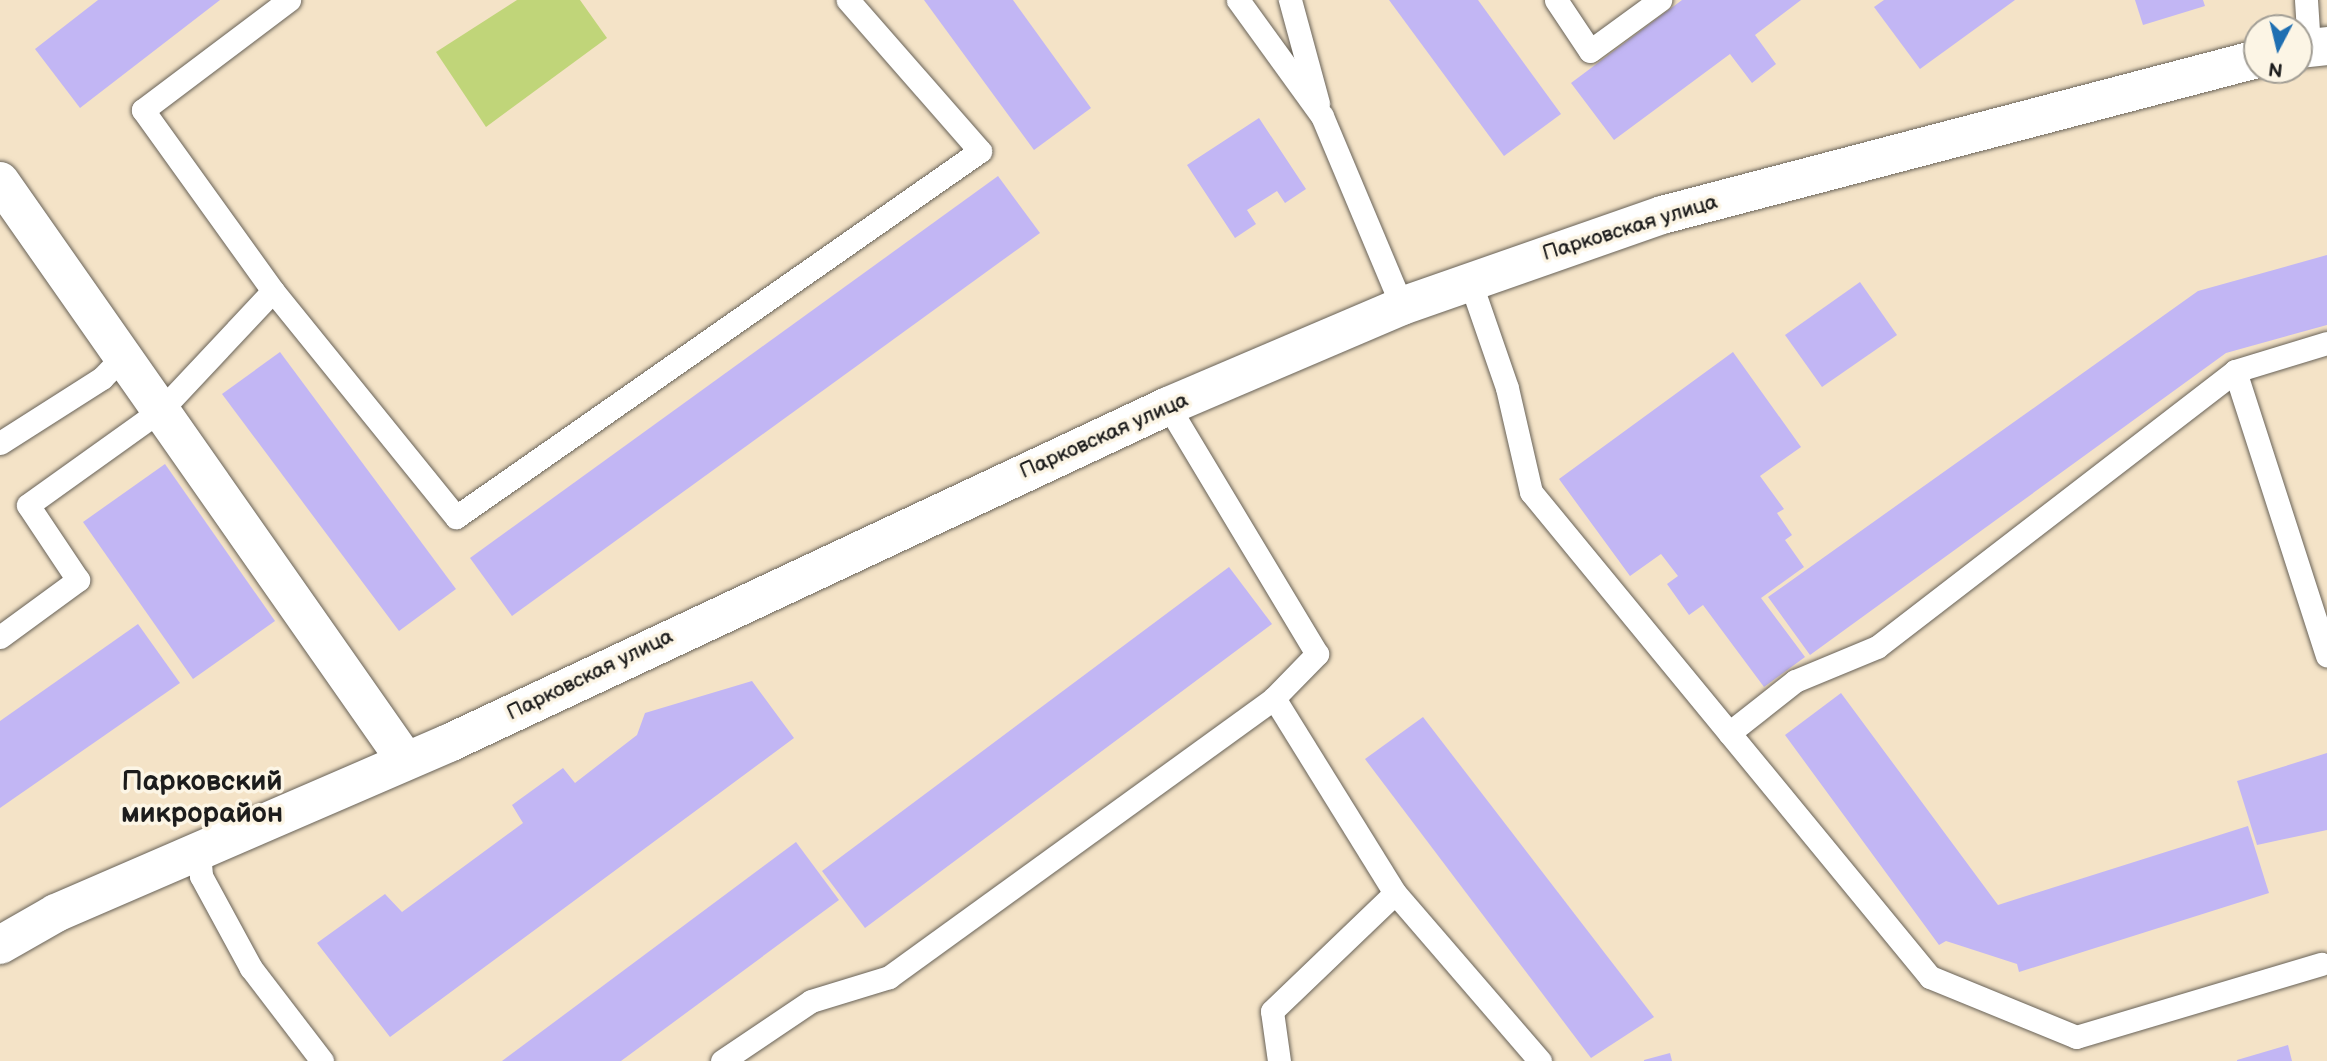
<!DOCTYPE html>
<html>
<head>
<meta charset="utf-8">
<style>
  body { margin:0 }
  #map { position:relative; width:2327px; height:1061px; overflow:hidden; background:#f4e3c7; font-family:"Balsamiq Sans",sans-serif }
  div>[style] { position:absolute }
  .green>* { inset:0; background:#c0d579 }
  .building>* { inset:0; background:#c2b6f4 }
  .roads { filter:drop-shadow(0 0 2px #686258) drop-shadow(0 0 2px #686258) }
  .lane>* { height:23px; margin:-11.5px; padding:0 11.5px; transform-origin:11.5px; border-radius:11.5px; background:#fff }
  .street>* { height:38px; margin:-19px; padding:0 19px; transform-origin:19px; border-radius:19px; background:#fff }
  span { translate:-50% -50%; white-space:nowrap; text-align:center; line-height:1.15; -webkit-text-stroke:7px #fcf5e5; paint-order:stroke }
  .street-label { font-size:21px; color:#1c1c1c }
  .district-label { font-size:28px; color:#1c1c1c; font-weight:700 }
  .north { position:absolute; left:2243px; top:14px; width:70px; height:70px; box-sizing:border-box; background:#fcf5e5; border:2px solid #a29e95; border-radius:50%; rotate:187deg; font-size:19px; font-weight:700; line-height:28px; text-align:center; color:#1c1c1c }
  .north::after { content:''; display:block; margin:auto; width:24px; height:32px; background:#1f6fb2; clip-path:polygon(50% 0,100% 100%,50% 72%,0 100%) }
</style>
</head>
<body>
<div id="map">
  <div class="green">
    <i style="clip-path:polygon(517px 0,580px 0,607px 38px,486px 127px,436px 52px)"></i>
  </div>
  <div class="building">
    <i style="clip-path:polygon(98px 0,220px 0,80px 108px,35px 49px)"></i>
    <i style="clip-path:polygon(924px 0,1013px 0,1091px 108px,1034px 150px)"></i>
    <i style="clip-path:polygon(1389px 0,1478px 0,1561px 114px,1504px 156px)"></i>
    <i style="clip-path:polygon(1682px 0,1801px 0,1755px 35px,1776px 64px,1752px 83px,1730px 54px,1614px 140px,1571px 83px)"></i>
    <i style="clip-path:polygon(1884px 0,2015px 0,1920px 69px,1874px 7px)"></i>
    <i style="clip-path:polygon(2135px 0,2203px 0,2205px 6px,2143px 25px)"></i>
    <i style="clip-path:polygon(1259px 118px,1306px 189px,1285px 203px,1277px 191px,1247px 210px,1256px 224px,1235px 238px,1187px 165px)"></i>
    <i style="clip-path:polygon(998px 176px,1040px 233px,512px 616px,470px 558px)"></i>
    <i style="clip-path:polygon(2327px 255px,2327px 325px,2226px 353px,1810px 655px,1768px 597px,2198px 291px)"></i>
    <i style="clip-path:polygon(1860px 282px,1897px 335px,1822px 387px,1785px 335px)"></i>
    <i style="clip-path:polygon(280px 352px,456px 589px,399px 631px,222px 394px)"></i>
    <i style="clip-path:polygon(1733px 352px,1801px 447px,1760px 476px,1784px 509px,1777px 513px,1792px 535px,1785px 540px,1804px 567px,1761px 598px,1805px 657px,1764px 687px,1703px 605px,1689px 615px,1667px 584px,1678px 576px,1661px 554px,1630px 576px,1559px 479px)"></i>
    <i style="clip-path:polygon(165px 464px,275px 621px,193px 679px,83px 522px)"></i>
    <i style="clip-path:polygon(1229px 567px,1272px 624px,865px 928px,822px 871px)"></i>
    <i style="clip-path:polygon(138px 624px,180px 683px,0 808px,0 721px)"></i>
    <i style="clip-path:polygon(752px 681px,794px 738px,390px 1037px,317px 943px,385px 894px,402px 912px,523px 823px,512px 805px,563px 768px,575px 783px,637px 735px,645px 713px)"></i>
    <i style="clip-path:polygon(1841px 693px,1998px 905px,2248px 826px,2269px 893px,2019px 972px,2017px 964px,1946px 941px,1939px 945px,1785px 735px)"></i>
    <i style="clip-path:polygon(1423px 717px,1654px 1017px,1591px 1058px,1365px 759px)"></i>
    <i style="clip-path:polygon(2327px 753px,2327px 830px,2257px 845px,2237px 781px)"></i>
    <i style="clip-path:polygon(796px 842px,839px 900px,621px 1061px,502px 1061px)"></i>
    <i style="clip-path:polygon(2288px 1045px,2292px 1061px,2237px 1061px,2237px 1060px)"></i>
    <i style="clip-path:polygon(1670px 1053px,1672px 1061px,1644px 1061px,1644px 1060px)"></i>
  </div>
  <div class="roads">
    <div class="lane">
      <i style="left:1238px;top:0;width:143px;rotate:54.1deg"></i>
      <i style="left:1322px;top:116px;width:206px;rotate:67.2deg"></i>
      <i style="left:1290px;top:0;width:107px;rotate:74.8deg"></i>
      <i style="left:1556px;top:0;width:61px;rotate:56.3deg"></i>
      <i style="left:1590px;top:51px;width:87px;rotate:-36.1deg"></i>
      <i style="left:2306px;top:0;width:46px;rotate:86.3deg"></i>
      <i style="left:1470px;top:281px;width:113px;rotate:70.9deg"></i>
      <i style="left:1507px;top:388px;width:107px;rotate:77deg"></i>
      <i style="left:1531px;top:492px;width:628px;rotate:50.56deg"></i>
      <i style="left:1930px;top:977px;width:158px;rotate:22.3deg"></i>
      <i style="left:2076px;top:1037px;width:256px;rotate:-16.6deg"></i>
      <i style="left:273px;top:291px;width:223px;rotate:-125.7deg"></i>
      <i style="left:143px;top:110px;width:183px;rotate:-37deg"></i>
      <i style="left:2235px;top:371px;width:299px;rotate:72.1deg"></i>
      <i style="left:0;top:443px;width:121px;rotate:-32.5deg"></i>
      <i style="left:102px;top:378px;width:33px;rotate:-46deg"></i>
      <i style="left:0;top:637px;width:97px;rotate:-36.2deg"></i>
      <i style="left:78px;top:580px;width:90px;rotate:-123.7deg"></i>
      <i style="left:28px;top:505px;width:165px;rotate:-35.6deg"></i>
      <i style="left:162px;top:409px;width:162px;rotate:-46.8deg"></i>
      <i style="left:273px;top:291px;width:291px;rotate:51deg"></i>
      <i style="left:456px;top:517px;width:639px;rotate:-34.93deg"></i>
      <i style="left:980px;top:151px;width:201px;rotate:-131.2deg"></i>
      <i style="left:1274px;top:698px;width:229px;rotate:58.2deg"></i>
      <i style="left:1395px;top:893px;width:222px;rotate:49.2deg"></i>
      <i style="left:1729px;top:733px;width:84px;rotate:-38.2deg"></i>
      <i style="left:1795px;top:681px;width:89px;rotate:-22.5deg"></i>
      <i style="left:1877px;top:647px;width:452px;rotate:-37.6deg"></i>
      <i style="left:2235px;top:371px;width:96px;rotate:-16.9deg"></i>
      <i style="left:199px;top:852px;width:24px;rotate:85deg"></i>
      <i style="left:201px;top:876px;width:105px;rotate:61.5deg"></i>
      <i style="left:251px;top:968px;width:117px;rotate:52.6deg"></i>
      <i style="left:722px;top:1061px;width:107px;rotate:-34deg"></i>
      <i style="left:811px;top:1001px;width:82px;rotate:-17.1deg"></i>
      <i style="left:889px;top:977px;width:475px;rotate:-35.9deg"></i>
      <i style="left:1274px;top:698px;width:62px;rotate:-45.7deg"></i>
      <i style="left:1317px;top:654px;width:289px;rotate:-121deg"></i>
      <i style="left:1279px;top:1061px;width:50px;rotate:-98deg"></i>
      <i style="left:1272px;top:1011px;width:170px;rotate:-43.8deg"></i>
    </div>
    <div class="street">
      <i style="left:2299px;top:49px;width:28px;rotate:-6deg"></i>
      <i style="left:0;top:181px;width:708px;rotate:55.01deg"></i>
      <i style="left:0;top:945px;width:64px;rotate:-29.7deg"></i>
      <i style="left:56px;top:913px;width:428px;rotate:-23.4deg"></i>
      <i style="left:449px;top:743px;width:794px;rotate:-25.11deg"></i>
      <i style="left:1168px;top:406px;width:254px;rotate:-23.1deg"></i>
      <i style="left:1402px;top:306px;width:275px;rotate:-19.3deg"></i>
      <i style="left:1662px;top:215px;width:615px;rotate:-14.69deg"></i>
    </div>
  </div>
  <div class="street-label">
    <span style="left:1630px;top:228px;rotate:-17deg">Парковская улица</span>
    <span style="left:1104px;top:436px;rotate:-24deg">Парковская улица</span>
    <span style="left:590px;top:675px;rotate:-26deg">Парковская улица</span>
  </div>
  <div class="district-label">
    <span style="left:202px;top:798px">Парковский<br>микрорайон</span>
  </div>
  <div class="north">N</div>
</div>
</body>
</html>
